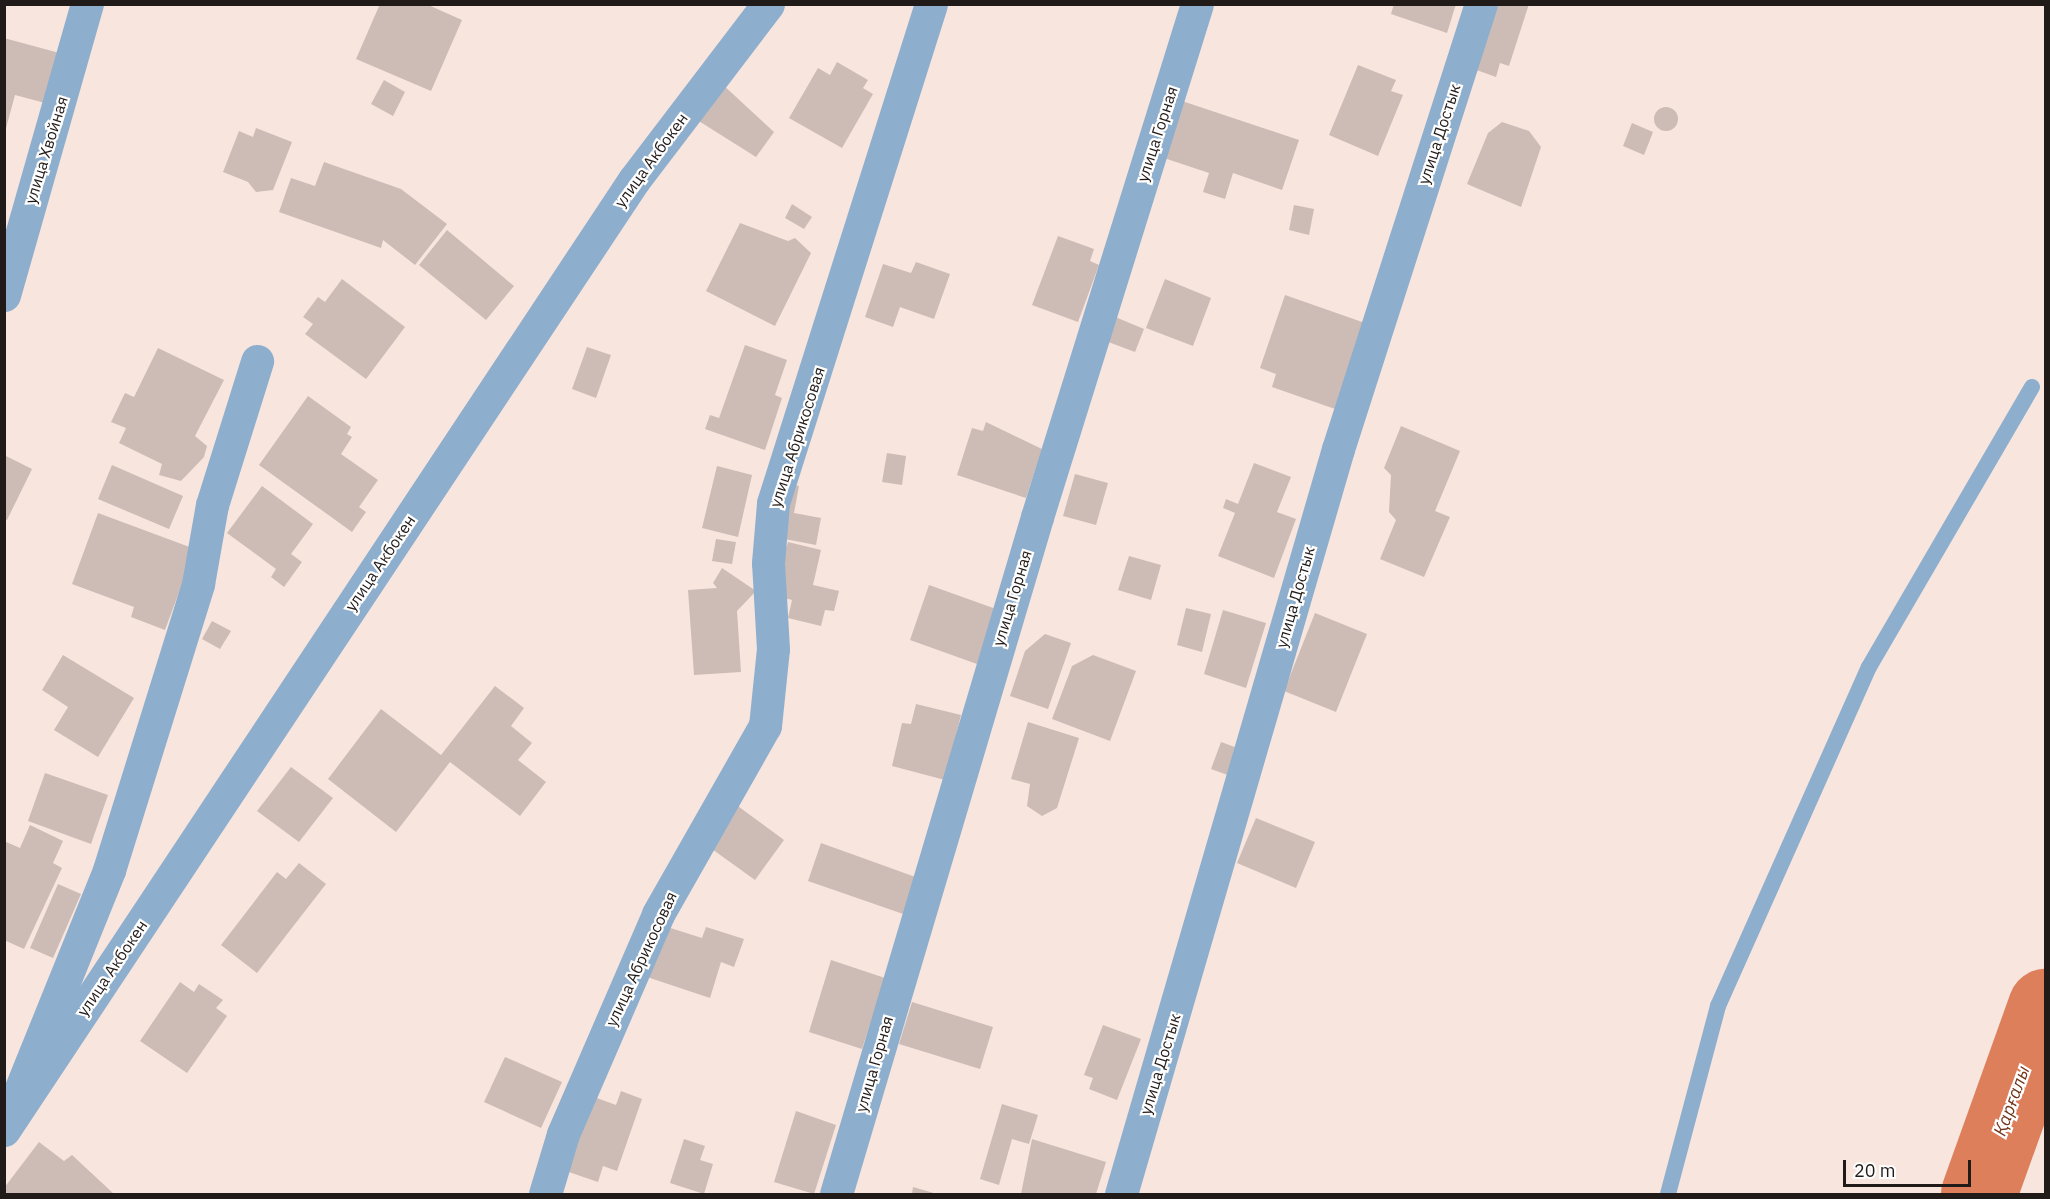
<!DOCTYPE html>
<html>
<head>
<meta charset="utf-8">
<style>
  body { margin:0 }
  #map { position:relative; width:2050px; height:1199px; overflow:hidden; background:#f7e5de; font-family:"IBM Plex Sans",sans-serif }
  div>[style] { position:absolute }
  .river>* { height:76px; margin:-38px; padding:0 38px; transform-origin:38px; border-radius:38px; background:#dc7f5a }
  .building>* { inset:0; background:#cdbcb5 }
  .round { border-radius:50% }
  .service>* { height:16px; margin:-8px; padding:0 8px; transform-origin:8px; border-radius:8px; background:#8eaecd }
  .minor>* { height:33px; margin:-16.5px; padding:0 16.5px; transform-origin:16.5px; border-radius:16.5px; background:#8eaecd }
  .tertiary>* { height:33px; margin:-16.5px; padding:0 16.5px; transform-origin:16.5px; border-radius:16.5px; background:#8eaecd }
  span { translate:-50% -50%; white-space:nowrap; text-align:center; line-height:1.15; -webkit-text-stroke:4.5px #fff; paint-order:stroke }
  .street-label { font-size:16px; color:#201a18 }
  .water-label { font-size:18px; color:#71341b; font-style:italic }
  .frame { position:absolute; inset:0; border:6px solid #201a18; pointer-events:none }
  .scale { position:absolute; left:1843px; top:1160px; width:128px; height:27px; box-sizing:border-box; border:3px solid #201a18; border-top:0; padding-left:8px; font-size:18px; line-height:21px; white-space:nowrap; color:#201a18; -webkit-text-stroke:4px #fff; paint-order:stroke }
</style>
</head>
<body>
<div id="map">
  <div class="river">
    <i style="left:1979px;top:1194px;width:199px;rotate:-70.3deg"></i>
  </div>
  <div class="building">
    <i style="clip-path:polygon(380px 4px,426px 4px,462px 20px,431px 91px,356px 59px)"></i>
    <i style="clip-path:polygon(1394px 4px,1456px 4px,1447px 33px,1391px 14px)"></i>
    <i style="clip-path:polygon(1492px 4px,1529px 4px,1509px 66px,1500px 63px,1496px 77px,1471px 68px)"></i>
    <i style="clip-path:polygon(4px 38px,63px 54px,49px 104px,15px 95px,5px 132px)"></i>
    <i style="clip-path:polygon(837px 62px,868px 80px,863px 88px,873px 94px,842px 148px,789px 118px,818px 68px,830px 75px)"></i>
    <i style="clip-path:polygon(1358px 65px,1396px 80px,1391px 91px,1403px 95px,1378px 156px,1329px 135px)"></i>
    <i style="clip-path:polygon(384px 80px,405px 92px,393px 116px,371px 104px)"></i>
    <i style="clip-path:polygon(721px 83px,774px 132px,756px 157px,694px 118px)"></i>
    <i style="clip-path:polygon(1176px 99px,1299px 140px,1282px 190px,1233px 173px,1225px 199px,1203px 192px,1209px 173px,1158px 156px)"></i>
    <i class="round" style="left:1654px;top:107px;width:24px;height:24px"></i>
    <i style="clip-path:polygon(1502px 122px,1529px 131px,1541px 147px,1521px 207px,1467px 184px,1488px 133px)"></i>
    <i style="clip-path:polygon(1632px 123px,1653px 132px,1644px 155px,1623px 146px)"></i>
    <i style="clip-path:polygon(256px 128px,292px 142px,273px 190px,256px 192px,248px 182px,223px 172px,239px 131px,253px 137px)"></i>
    <i style="clip-path:polygon(324px 162px,401px 189px,447px 224px,415px 265px,383px 240px,381px 248px,279px 212px,291px 178px,315px 186px)"></i>
    <i style="clip-path:polygon(792px 204px,812px 217px,804px 229px,785px 218px)"></i>
    <i style="clip-path:polygon(1294px 205px,1314px 209px,1309px 235px,1289px 230px)"></i>
    <i style="clip-path:polygon(740px 223px,788px 241px,795px 238px,811px 253px,775px 326px,706px 291px)"></i>
    <i style="clip-path:polygon(447px 230px,514px 286px,486px 320px,419px 265px)"></i>
    <i style="clip-path:polygon(1058px 236px,1094px 249px,1090px 261px,1099px 265px,1078px 322px,1032px 305px)"></i>
    <i style="clip-path:polygon(916px 262px,950px 274px,934px 319px,900px 307px,893px 327px,865px 317px,883px 264px,911px 273px)"></i>
    <i style="clip-path:polygon(342px 279px,405px 327px,366px 379px,305px 334px,313px 324px,303px 317px,318px 297px,325px 302px)"></i>
    <i style="clip-path:polygon(1165px 279px,1211px 298px,1193px 346px,1146px 328px)"></i>
    <i style="clip-path:polygon(1285px 295px,1365px 323px,1335px 409px,1272px 387px,1276px 374px,1260px 368px)"></i>
    <i style="clip-path:polygon(1113px 316px,1144px 329px,1135px 352px,1103px 340px)"></i>
    <i style="clip-path:polygon(745px 345px,787px 360px,775px 395px,782px 398px,765px 450px,705px 429px,710px 415px,719px 418px)"></i>
    <i style="clip-path:polygon(587px 347px,611px 355px,596px 398px,572px 389px)"></i>
    <i style="clip-path:polygon(158px 348px,224px 380px,195px 436px,207px 446px,204px 457px,181px 481px,159px 475px,162px 464px,119px 443px,126px 428px,111px 422px,125px 393px,134px 397px)"></i>
    <i style="clip-path:polygon(308px 396px,351px 427px,347px 434px,352px 437px,341px 454px,378px 480px,359px 507px,366px 512px,352px 532px,259px 465px)"></i>
    <i style="clip-path:polygon(986px 422px,1042px 449px,1026px 498px,957px 475px,972px 428px,983px 431px)"></i>
    <i style="clip-path:polygon(1401px 426px,1460px 451px,1435px 511px,1450px 517px,1424px 577px,1380px 559px,1396px 520px,1389px 512px,1391px 475px,1384px 468px)"></i>
    <i style="clip-path:polygon(887px 453px,906px 456px,902px 485px,882px 482px)"></i>
    <i style="clip-path:polygon(4px 455px,32px 469px,7px 520px,4px 519px)"></i>
    <i style="clip-path:polygon(1254px 463px,1291px 477px,1277px 512px,1296px 519px,1274px 578px,1218px 556px,1235px 513px,1223px 508px,1226px 499px,1238px 504px)"></i>
    <i style="clip-path:polygon(112px 465px,183px 496px,169px 529px,98px 499px)"></i>
    <i style="clip-path:polygon(717px 466px,752px 475px,738px 537px,702px 528px)"></i>
    <i style="clip-path:polygon(1075px 474px,1108px 483px,1096px 525px,1063px 516px)"></i>
    <i style="clip-path:polygon(784px 483px,799px 486px,794px 513px,821px 518px,816px 545px,774px 537px)"></i>
    <i style="clip-path:polygon(262px 486px,313px 524px,291px 554px,302px 562px,284px 587px,271px 577px,276px 569px,227px 533px)"></i>
    <i style="clip-path:polygon(98px 513px,195px 549px,165px 630px,131px 617px,134px 607px,72px 584px)"></i>
    <i style="clip-path:polygon(716px 539px,736px 542px,732px 564px,712px 561px)"></i>
    <i style="clip-path:polygon(788px 542px,821px 550px,813px 585px,839px 591px,834px 611px,825px 610px,821px 626px,788px 618px,792px 600px,771px 594px)"></i>
    <i style="clip-path:polygon(1129px 556px,1161px 565px,1151px 600px,1118px 590px)"></i>
    <i style="clip-path:polygon(722px 568px,756px 591px,737px 611px,741px 672px,694px 675px,688px 590px,717px 588px,713px 583px)"></i>
    <i style="clip-path:polygon(929px 585px,996px 609px,977px 664px,910px 640px)"></i>
    <i style="clip-path:polygon(1186px 608px,1211px 614px,1202px 652px,1177px 645px)"></i>
    <i style="clip-path:polygon(1223px 610px,1266px 623px,1246px 688px,1204px 674px)"></i>
    <i style="clip-path:polygon(1315px 613px,1367px 634px,1336px 712px,1284px 691px)"></i>
    <i style="clip-path:polygon(212px 621px,231px 631px,220px 649px,202px 639px)"></i>
    <i style="clip-path:polygon(1045px 634px,1071px 643px,1048px 709px,1010px 696px,1025px 651px)"></i>
    <i style="clip-path:polygon(63px 655px,134px 698px,98px 757px,54px 730px,68px 707px,42px 690px)"></i>
    <i style="clip-path:polygon(1093px 655px,1136px 671px,1110px 741px,1052px 719px,1072px 666px)"></i>
    <i style="clip-path:polygon(495px 686px,524px 708px,511px 726px,532px 743px,518px 760px,546px 782px,520px 816px,450px 762px,396px 832px,328px 779px,381px 709px,441px 755px)"></i>
    <i style="clip-path:polygon(916px 704px,961px 715px,945px 780px,892px 766px,902px 723px,911px 724px)"></i>
    <i style="clip-path:polygon(1028px 722px,1079px 738px,1057px 808px,1042px 816px,1027px 806px,1030px 784px,1011px 779px)"></i>
    <i style="clip-path:polygon(1221px 742px,1243px 750px,1233px 777px,1211px 769px)"></i>
    <i style="clip-path:polygon(291px 767px,333px 798px,299px 842px,257px 811px)"></i>
    <i style="clip-path:polygon(45px 773px,108px 795px,91px 844px,28px 821px)"></i>
    <i style="clip-path:polygon(735px 804px,784px 840px,755px 880px,705px 844px)"></i>
    <i style="clip-path:polygon(1256px 818px,1315px 842px,1296px 888px,1237px 863px)"></i>
    <i style="clip-path:polygon(30px 825px,63px 841px,53px 863px,62px 868px,24px 949px,4px 940px,4px 841px,20px 848px)"></i>
    <i style="clip-path:polygon(821px 843px,921px 879px,909px 916px,808px 881px)"></i>
    <i style="clip-path:polygon(299px 863px,326px 884px,257px 973px,221px 945px,277px 872px,286px 879px)"></i>
    <i style="clip-path:polygon(58px 884px,81px 894px,53px 958px,30px 948px)"></i>
    <i style="clip-path:polygon(661px 925px,702px 938px,706px 927px,744px 939px,734px 967px,721px 962px,710px 998px,644px 976px)"></i>
    <i style="clip-path:polygon(831px 960px,885px 978px,862px 1049px,809px 1032px)"></i>
    <i style="clip-path:polygon(180px 982px,194px 992px,199px 984px,223px 1000px,216px 1008px,227px 1016px,187px 1073px,140px 1041px)"></i>
    <i style="clip-path:polygon(912px 1002px,993px 1027px,980px 1069px,899px 1044px)"></i>
    <i style="clip-path:polygon(1103px 1025px,1141px 1039px,1117px 1100px,1089px 1089px,1093px 1078px,1084px 1075px)"></i>
    <i style="clip-path:polygon(505px 1057px,562px 1082px,541px 1128px,484px 1102px)"></i>
    <i style="clip-path:polygon(621px 1091px,642px 1099px,617px 1171px,603px 1166px,598px 1182px,560px 1169px,594px 1097px,616px 1105px)"></i>
    <i style="clip-path:polygon(1002px 1104px,1038px 1115px,1029px 1144px,1012px 1139px,999px 1185px,980px 1179px)"></i>
    <i style="clip-path:polygon(796px 1111px,836px 1125px,814px 1194px,774px 1182px)"></i>
    <i style="clip-path:polygon(684px 1139px,705px 1146px,700px 1160px,713px 1164px,704px 1194px,670px 1183px)"></i>
    <i style="clip-path:polygon(1032px 1139px,1106px 1162px,1096px 1194px,1021px 1194px)"></i>
    <i style="clip-path:polygon(39px 1142px,64px 1161px,72px 1155px,114px 1194px,7px 1194px,4px 1188px)"></i>
    <i style="clip-path:polygon(913px 1187px,937px 1194px,912px 1194px)"></i>
  </div>
  <div class="service">
    <i style="left:1668px;top:1194px;width:195px;rotate:-75.1deg"></i>
    <i style="left:1718px;top:1006px;width:371px;rotate:-66deg"></i>
    <i style="left:1869px;top:667px;width:324px;rotate:-59.8deg"></i>
  </div>
  <div class="minor">
    <i style="left:4px;top:295px;width:303px;rotate:-74.1deg"></i>
    <i style="left:17px;top:1098px;width:246px;rotate:-68deg"></i>
    <i style="left:109px;top:870px;width:300px;rotate:-72.7deg"></i>
    <i style="left:198px;top:584px;width:80px;rotate:-80deg"></i>
    <i style="left:212px;top:505px;width:151px;rotate:-72.6deg"></i>
    <i style="left:545px;top:1194px;width:63px;rotate:-73.3deg"></i>
    <i style="left:563px;top:1134px;width:240px;rotate:-66.6deg"></i>
    <i style="left:658px;top:914px;width:216px;rotate:-60.4deg"></i>
    <i style="left:765px;top:726px;width:77px;rotate:-84.1deg"></i>
    <i style="left:773px;top:649px;width:86px;rotate:-93.3deg"></i>
    <i style="left:768px;top:563px;width:60px;rotate:-85.2deg"></i>
    <i style="left:773px;top:503px;width:523px;rotate:-72.43deg"></i>
    <i style="left:836px;top:1194px;width:706px;rotate:-73.46deg"></i>
    <i style="left:1037px;top:517px;width:537px;rotate:-72.68deg"></i>
    <i style="left:1121px;top:1194px;width:776px;rotate:-73.76deg"></i>
    <i style="left:1338px;top:449px;width:467px;rotate:-72.2deg"></i>
  </div>
  <div class="tertiary">
    <i style="left:4px;top:1130px;width:1140px;rotate:-56.45deg"></i>
    <i style="left:634px;top:180px;width:221px;rotate:-52.7deg"></i>
  </div>
  <div class="street-label">
    <span style="left:1157px;top:134px;rotate:-72deg">улица Горная</span>
    <span style="left:1439px;top:134px;rotate:-72deg">улица Достык</span>
    <span style="left:46px;top:150px;rotate:-73deg">улица Хвойная</span>
    <span style="left:651px;top:160px;rotate:-54deg">улица Акбокен</span>
    <span style="left:797px;top:437px;rotate:-72deg">улица Абрикосовая</span>
    <span style="left:380px;top:563px;rotate:-56deg">улица Акбокен</span>
    <span style="left:1295px;top:597px;rotate:-74deg">улица Достык</span>
    <span style="left:1012px;top:598px;rotate:-73deg">улица Горная</span>
    <span style="left:641px;top:959px;rotate:-65deg">улица Абрикосовая</span>
    <span style="left:112px;top:968px;rotate:-56deg">улица Акбокен</span>
    <span style="left:874px;top:1064px;rotate:-74deg">улица Горная</span>
    <span style="left:1160px;top:1064px;rotate:-73deg">улица Достык</span>
  </div>
  <div class="water-label">
    <span style="left:2012px;top:1101px;rotate:-70deg">Қарғалы</span>
  </div>
  <div class="frame"></div>
  <div class="scale">20 m</div>
</div>
</body>
</html>
